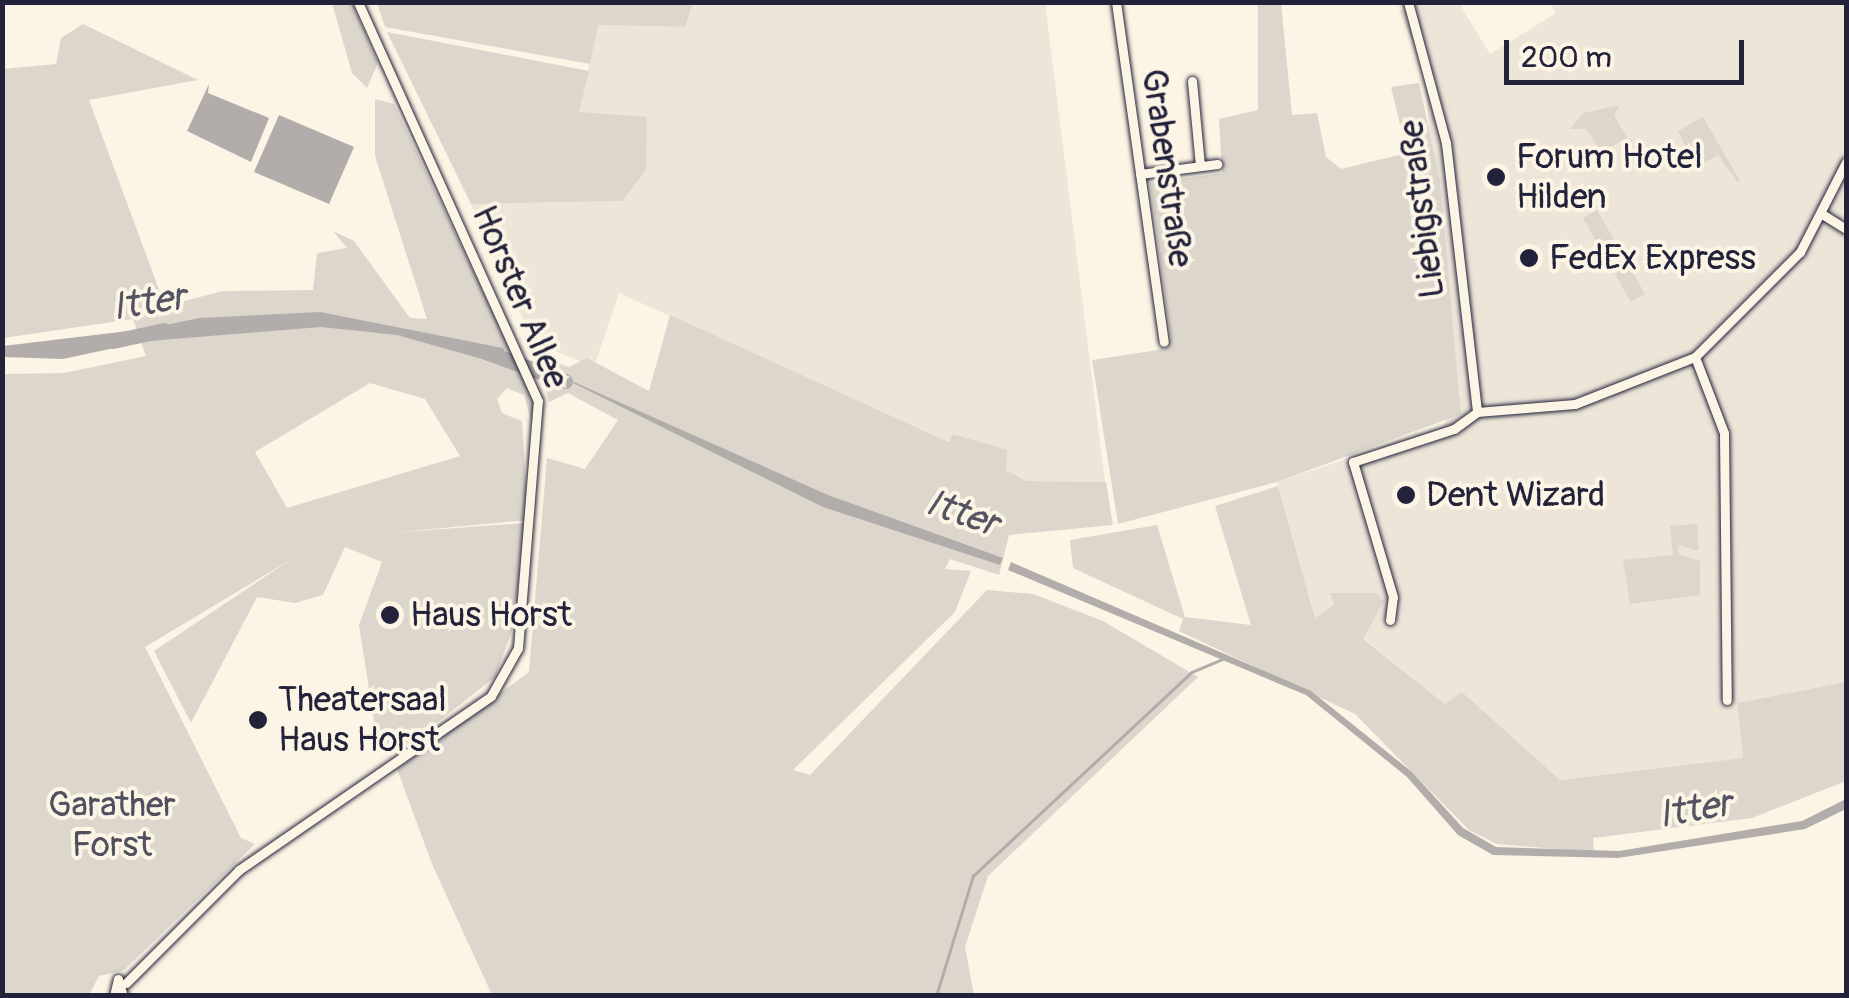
<!DOCTYPE html>
<html>
<head>
<meta charset="utf-8">
<style>
  body { margin:0 }
  #map { position:relative; width:1849px; height:998px; overflow:hidden; background:#fcf5e5; font-family:Pangolin,sans-serif }
  div>[style] { position:absolute }
  .built>* { inset:0; background:#ece5d8 }
  .green>* { inset:0; background:#dcd6cc }
  .water>* { inset:0; background:#b2adab }
  .stream>* { height:2.5px; margin:-1.25px; padding:0 1.25px; transform-origin:1.25px; border-radius:1.25px; background:#b2adab }
  .river>* { height:15px; margin:-7.5px; padding:0 7.5px; transform-origin:7.5px; border-radius:7.5px; background:#b2adab }
  .roads { filter:drop-shadow(0 0 2px #22223b) drop-shadow(0 0 2px #22223b) }
  .street>* { height:9px; margin:-4.5px; padding:0 4.5px; transform-origin:4.5px; border-radius:4.5px; background:#fcf5e5 }
  .dots>* { width:28px; height:28px; translate:-50% -50%; box-sizing:border-box; border:5px solid #fcf5e5; border-radius:50% }
  span { translate:-50% -50%; white-space:nowrap; text-align:center; line-height:1.15; -webkit-text-stroke:8px #fcf5e5; paint-order:stroke }
  .poi-label { font-size:35px; color:#22223b }
  .left { translate:0 -50%; text-align:left }
  .street-label { font-size:35px; color:#22223b }
  .park-label { font-size:35px; color:#504f5f }
  .water-label { font-size:38px; color:#545362; font-style:italic }
  .frame { position:absolute; inset:0; border:5px solid #22223b; pointer-events:none }
  .scale { position:absolute; left:1504px; top:40px; width:240px; height:45px; box-sizing:border-box; border:5px solid #22223b; border-top:0; padding-left:12px; font-size:30px; line-height:35px; white-space:nowrap; color:#22223b; -webkit-text-stroke:8px #fcf5e5; paint-order:stroke }
</style>
</head>
<body>
<div id="map">
  <div class="built">
    <i style="clip-path:polygon(693px 3px,1045px 3px,1105px 482px,1028px 481px,1006px 470px,1006px 450px,953px 434px,950px 442px,619px 293px,594px 367px,533px 342px,471px 204px,621px 201px,579px 113px,597px 25px,685px 27px)"></i>
    <i style="clip-path:polygon(1421px 3px,1459px 3px,1490px 54px,1556px 13px,1551px 3px,1846px 3px,1846px 682px,1737px 703px,1743px 758px,1560px 780px,1462px 693px,1445px 704px,1364px 639px,1315px 618px,1277px 482px,1443px 427px,1460px 395px,1422px 63px,1399px 11px)"></i>
  </div>
  <div class="green">
    <i style="clip-path:polygon(332px 3px,352px 3px,378px 63px,367px 88px,352px 73px)"></i>
    <i style="clip-path:polygon(377px 3px,693px 2px,693px 3px,685px 27px,598px 25px,590px 64px,385px 27px)"></i>
    <i style="clip-path:polygon(1258px 3px,1281px 3px,1292px 115px,1317px 113px,1326px 157px,1341px 169px,1407px 153px,1391px 87px,1419px 83px,1440px 181px,1461px 414px,1277px 482px,1118px 524px,1092px 360px,1158px 350px,1171px 339px,1150px 183px,1222px 173px,1219px 119px,1258px 110px)"></i>
    <i style="clip-path:polygon(evenodd,83px 24px,198px 80px,89px 100px,165px 306px,223px 291px,313px 290px,317px 253px,347px 248px,333px 231px,354px 241px,410px 318px,427px 319px,375px 156px,375px 99px,394px 104px,536px 404px,536px 438px,524px 395px,507px 388px,497px 399px,502px 413px,522px 421px,528px 520px,389px 533px,525px 523px,514px 625px,495px 677px,415px 740px,390px 750px,374px 721px,359px 625px,382px 562px,345px 547px,323px 595px,295px 603px,257px 597px,191px 723px,154px 651px,290px 560px,145px 647px,241px 838px,255px 844px,124px 970px,99px 976px,89px 995px,3px 995px,2px 374px,64px 373px,146px 356px,133px 319px,3px 338px,3px 69px,56px 64px,61px 38px,83px 24px,370px 383px,425px 399px,460px 456px,287px 508px,255px 452px,370px 383px)"></i>
    <i style="clip-path:polygon(387px 32px,589px 71px,579px 112px,647px 117px,646px 170px,622px 201px,471px 204px)"></i>
    <i style="clip-path:polygon(1620px 105px,1614px 115px,1627px 138px,1601px 152px,1586px 129px,1570px 129px,1583px 113px)"></i>
    <i style="clip-path:polygon(1703px 117px,1739px 179px,1738px 183px,1718px 155px,1699px 166px,1688px 152px,1678px 131px)"></i>
    <i style="clip-path:polygon(1597px 210px,1645px 294px,1631px 302px,1583px 218px)"></i>
    <i style="clip-path:polygon(670px 315px,949px 442px,953px 434px,1007px 450px,1006px 470px,1027px 481px,1106px 482px,1113px 525px,1009px 535px,999px 575px,950px 559px,945px 569px,971px 571px,955px 612px,793px 770px,810px 775px,987px 590px,1033px 594px,1103px 621px,1198px 677px,988px 876px,965px 947px,974px 995px,492px 995px,432px 864px,397px 769px,529px 672px,547px 458px,585px 469px,618px 420px,568px 393px,549px 402px,538px 357px,569px 367px,587px 358px,649px 391px)"></i>
    <i style="clip-path:polygon(1278px 486px,1315px 618px,1334px 605px,1330px 593px,1376px 593px,1384px 601px,1363px 639px,1445px 704px,1462px 692px,1560px 780px,1743px 758px,1737px 703px,1846px 682px,1846px 781px,1752px 818px,1593px 838px,1594px 852px,1497px 844px,1469px 830px,1355px 714px,1179px 631px,1183px 619px,1073px 568px,1070px 540px,1157px 525px,1185px 617px,1251px 625px,1215px 506px)"></i>
    <i style="clip-path:polygon(1697px 524px,1699px 551px,1679px 545px,1678px 554px,1700px 561px,1700px 595px,1630px 604px,1623px 560px,1673px 555px,1670px 526px)"></i>
  </div>
  <div class="water">
    <i style="clip-path:polygon(209px 84px,208px 93px,269px 118px,251px 162px,187px 131px)"></i>
    <i style="clip-path:polygon(279px 115px,354px 147px,329px 204px,254px 172px)"></i>
    <i style="clip-path:polygon(320px 312px,503px 348px,510px 367px,397px 335px,321px 327px,149px 341px,147px 329px,199px 318px)"></i>
    <i style="clip-path:polygon(128px 331px,133px 344px,63px 359px,3px 357px,3px 346px)"></i>
    <i style="clip-path:polygon(547px 370px,828px 495px,1003px 558px,1000px 565px,823px 507px)"></i>
    <i style="clip-path:polygon(1011px 562px,1311px 691px,1412px 772px,1463px 828px,1496px 847px,1619px 851px,1802px 821px,1846px 799px,1846px 809px,1805px 829px,1618px 858px,1493px 855px,1458px 835px,1407px 777px,1306px 695px,1008px 570px)"></i>
  </div>
  <div class="stream">
    <i style="left:936px;top:996px;width:126px;rotate:-72.9deg"></i>
    <i style="left:973px;top:876px;width:299px;rotate:-43deg"></i>
    <i style="left:1192px;top:672px;width:33px;rotate:-23deg"></i>
  </div>
  <div class="river">
    <i style="left:113px;top:341px;width:52px;rotate:-12.2deg"></i>
    <i style="left:488px;top:353px;width:82px;rotate:20deg"></i>
  </div>
  <div class="roads">
    <div class="street">
      <i style="left:1116px;top:2px;width:343px;rotate:82deg"></i>
      <i style="left:1408px;top:2px;width:146px;rotate:74.9deg"></i>
      <i style="left:1446px;top:143px;width:271px;rotate:83.4deg"></i>
      <i style="left:1192px;top:81px;width:85px;rotate:84.6deg"></i>
      <i style="left:1140px;top:174px;width:78px;rotate:-7.4deg"></i>
      <i style="left:1822px;top:214px;width:28px;rotate:32deg"></i>
      <i style="left:1695px;top:357px;width:81px;rotate:69.1deg"></i>
      <i style="left:1724px;top:433px;width:267px;rotate:89.4deg"></i>
      <i style="left:1477px;top:412px;width:98px;rotate:-4.7deg"></i>
      <i style="left:1575px;top:404px;width:129px;rotate:-21.4deg"></i>
      <i style="left:1695px;top:357px;width:148px;rotate:-45deg"></i>
      <i style="left:1800px;top:252px;width:101px;rotate:-62.9deg"></i>
      <i style="left:1390px;top:620px;width:23px;rotate:-83deg"></i>
      <i style="left:1393px;top:597px;width:141px;rotate:-106.5deg"></i>
      <i style="left:1353px;top:462px;width:106px;rotate:-18.1deg"></i>
      <i style="left:1454px;top:429px;width:29px;rotate:-36deg"></i>
      <i style="left:126px;top:983px;width:160px;rotate:-45deg"></i>
      <i style="left:239px;top:870px;width:306px;rotate:-34.6deg"></i>
      <i style="left:491px;top:696px;width:55px;rotate:-60.6deg"></i>
      <i style="left:518px;top:648px;width:248px;rotate:-85.4deg"></i>
      <i style="left:538px;top:401px;width:438px;rotate:-114.3deg"></i>
      <i style="left:114px;top:996px;width:17px;rotate:-77deg"></i>
      <i style="left:118px;top:979px;width:18px;rotate:74deg"></i>
    </div>
  </div>
  <div class="dots">
    <i style="left:1496px;top:177px;background:#22223b"></i>
    <i style="left:1529px;top:258px;background:#22223b"></i>
    <i style="left:1406px;top:495px;background:#22223b"></i>
    <i style="left:390px;top:615px;background:#22223b"></i>
    <i style="left:258px;top:720px;background:#22223b"></i>
  </div>
  <div class="poi-label">
    <span class="left" style="left:1516px;top:177px">Forum Hotel<br>Hilden</span>
    <span class="left" style="left:1549px;top:258px">FedEx Express</span>
    <span class="left" style="left:1426px;top:495px">Dent Wizard</span>
    <span class="left" style="left:410px;top:615px">Haus Horst</span>
    <span class="left" style="left:278px;top:720px">Theatersaal<br>Haus Horst</span>
  </div>
  <div class="street-label">
    <span style="left:1167px;top:168px;rotate:82deg">Grabenstraße</span>
    <span style="left:1422px;top:209px;rotate:-97deg">Liebigstraße</span>
    <span style="left:520px;top:297px;rotate:67deg">Horster Allee</span>
  </div>
  <div class="park-label">
    <span style="left:112px;top:825px">Garather<br>Forst</span>
  </div>
  <div class="water-label">
    <span style="left:149px;top:303px;rotate:-9deg">Itter</span>
    <span style="left:962px;top:514px;rotate:19deg">Itter</span>
    <span style="left:1695px;top:810px;rotate:-10deg">Itter</span>
  </div>
  <div class="frame"></div>
  <div class="scale">200 m</div>
</div>
</body>
</html>
